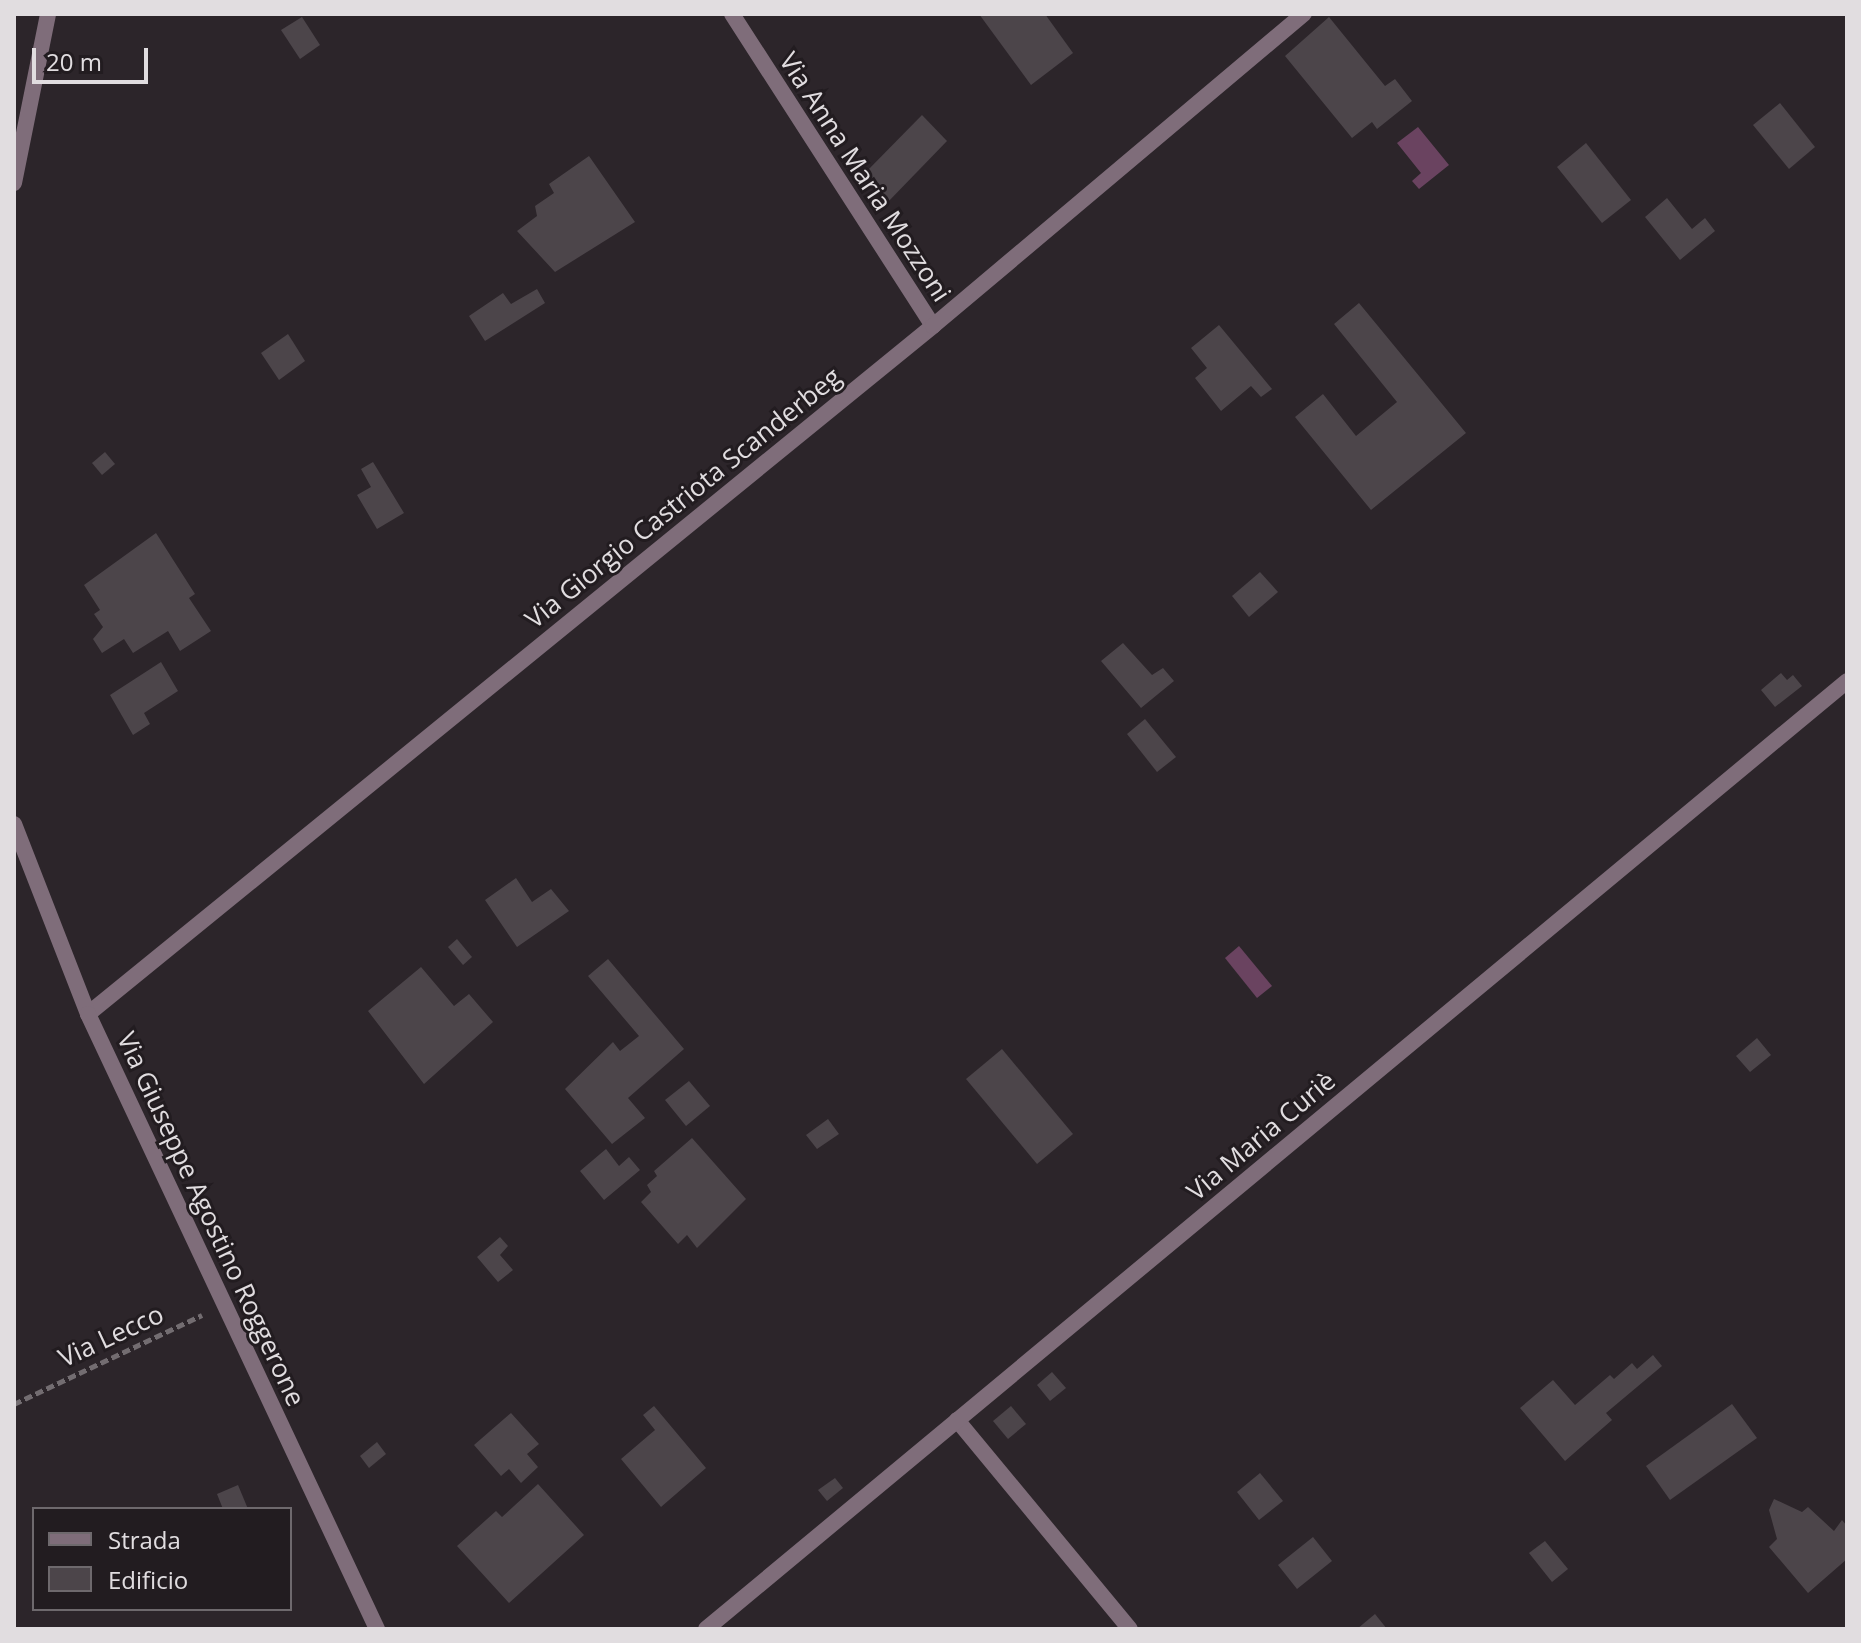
<!DOCTYPE html>
<html>
<head>
<meta charset="utf-8">
<style>
  body { margin:0 }
  #map { position:relative; width:1861px; height:1643px; overflow:hidden; background:#2c252a; font-family:"Open Sans",sans-serif }
  div>[style] { position:absolute }
  .water>* { inset:0; background:#6a4360 }
  .building>* { inset:0; background:#4c454a }
  .path>* { height:5px; margin-top:-2.5px; transform-origin:0; background:repeating-linear-gradient(90deg,#736d71 0 8px,transparent 0 12px) }
  .minor>* { height:16px; margin:-8px; padding:0 8px; transform-origin:8px; border-radius:8px; background:#7f6d7a }
  .tertiary>* { height:16px; margin:-8px; padding:0 8px; transform-origin:8px; border-radius:8px; background:#7f6d7a }
  span { translate:-50% -50%; white-space:nowrap; text-align:center; line-height:1.15; -webkit-text-stroke:6px #221c20; paint-order:stroke }
  .street-label { font-size:26px; color:#e1dde0 }
  .frame { position:absolute; inset:0; border:16px solid #e1dde0; pointer-events:none }
  .legend { position:absolute; left:32px; top:1507px; width:260px; height:104px; box-sizing:border-box; background:#221c20; border:2px solid #6e696d; margin:0; padding:10px 14px; list-style:none; font-size:24px; color:#e1dde0 }
  .legend li { display:flex; align-items:center; gap:16px; height:40px }
  .legend b { width:40px; border:2px solid #6e696d }
  .scale { position:absolute; left:32px; top:48px; width:116px; height:36px; box-sizing:border-box; border:4px solid #e1dde0; border-top:0; padding-left:10px; font-size:24px; line-height:28px; white-space:nowrap; color:#e1dde0; -webkit-text-stroke:6px #221c20; paint-order:stroke }
</style>
</head>
<body>
<div id="map">
  <div class="water">
    <i style="clip-path:polygon(1418px 127px,1449px 165px,1419px 189px,1412px 181px,1421px 173px,1397px 143px)"></i>
    <i style="clip-path:polygon(1239px 946px,1272px 986px,1257px 998px,1225px 958px)"></i>
  </div>
  <div class="building">
    <i style="clip-path:polygon(979px 14px,1045px 14px,1073px 53px,1031px 85px)"></i>
    <i style="clip-path:polygon(302px 17px,320px 45px,300px 59px,281px 30px)"></i>
    <i style="clip-path:polygon(1329px 17px,1385px 86px,1395px 79px,1412px 101px,1377px 129px,1372px 122px,1352px 138px,1285px 56px)"></i>
    <i style="clip-path:polygon(1780px 103px,1815px 147px,1789px 169px,1753px 125px)"></i>
    <i style="clip-path:polygon(922px 115px,947px 141px,886px 204px,866px 172px)"></i>
    <i style="clip-path:polygon(1586px 143px,1631px 200px,1602px 223px,1557px 167px)"></i>
    <i style="clip-path:polygon(589px 156px,635px 222px,555px 272px,517px 231px,537px 216px,535px 206px,554px 193px,549px 184px)"></i>
    <i style="clip-path:polygon(1667px 198px,1692px 229px,1705px 218px,1715px 231px,1680px 260px,1645px 217px)"></i>
    <i style="clip-path:polygon(537px 289px,545px 303px,485px 341px,469px 316px,503px 293px,511px 304px)"></i>
    <i style="clip-path:polygon(1359px 303px,1466px 433px,1371px 510px,1295px 417px,1323px 394px,1356px 436px,1397px 402px,1334px 324px)"></i>
    <i style="clip-path:polygon(1219px 325px,1272px 389px,1261px 397px,1251px 386px,1221px 411px,1195px 378px,1207px 368px,1191px 348px)"></i>
    <i style="clip-path:polygon(288px 334px,305px 361px,279px 380px,261px 353px)"></i>
    <i style="clip-path:polygon(105px 452px,115px 464px,102px 475px,92px 463px)"></i>
    <i style="clip-path:polygon(373px 462px,404px 513px,377px 529px,357px 495px,371px 487px,361px 469px)"></i>
    <i style="clip-path:polygon(156px 533px,195px 594px,189px 598px,211px 631px,180px 651px,168px 631px,133px 653px,124px 639px,102px 653px,93px 639px,103px 627px,94px 614px,100px 610px,84px 585px)"></i>
    <i style="clip-path:polygon(1260px 572px,1278px 592px,1249px 617px,1232px 596px)"></i>
    <i style="clip-path:polygon(1123px 643px,1152px 675px,1163px 668px,1174px 681px,1141px 708px,1101px 661px)"></i>
    <i style="clip-path:polygon(161px 662px,178px 691px,144px 713px,150px 724px,133px 735px,110px 695px)"></i>
    <i style="clip-path:polygon(1781px 673px,1787px 680px,1793px 675px,1802px 686px,1775px 707px,1761px 690px)"></i>
    <i style="clip-path:polygon(1145px 719px,1176px 757px,1157px 772px,1127px 734px)"></i>
    <i style="clip-path:polygon(516px 878px,532px 902px,551px 889px,569px 911px,517px 947px,485px 900px)"></i>
    <i style="clip-path:polygon(457px 939px,472px 957px,463px 965px,448px 947px)"></i>
    <i style="clip-path:polygon(608px 959px,684px 1049px,628px 1098px,645px 1118px,612px 1144px,565px 1089px,613px 1042px,620px 1051px,639px 1036px,588px 976px)"></i>
    <i style="clip-path:polygon(421px 967px,454px 1006px,469px 994px,493px 1022px,424px 1084px,368px 1011px)"></i>
    <i style="clip-path:polygon(1757px 1038px,1771px 1055px,1750px 1072px,1736px 1056px)"></i>
    <i style="clip-path:polygon(1002px 1049px,1073px 1134px,1037px 1164px,966px 1079px)"></i>
    <i style="clip-path:polygon(689px 1081px,710px 1106px,686px 1126px,665px 1100px)"></i>
    <i style="clip-path:polygon(828px 1119px,839px 1134px,817px 1149px,806px 1135px)"></i>
    <i style="clip-path:polygon(692px 1138px,746px 1199px,697px 1248px,687px 1235px,678px 1244px,641px 1202px,651px 1192px,647px 1185px,657px 1176px,654px 1171px)"></i>
    <i style="clip-path:polygon(606px 1149px,619px 1166px,629px 1157px,640px 1170px,604px 1200px,580px 1171px)"></i>
    <i style="clip-path:polygon(500px 1237px,508px 1246px,500px 1255px,513px 1270px,498px 1282px,477px 1257px)"></i>
    <i style="clip-path:polygon(1653px 1355px,1662px 1366px,1606px 1413px,1612px 1420px,1565px 1461px,1520px 1408px,1553px 1380px,1575px 1405px,1610px 1375px,1614px 1379px,1632px 1363px,1637px 1369px)"></i>
    <i style="clip-path:polygon(1052px 1372px,1066px 1388px,1050px 1401px,1037px 1385px)"></i>
    <i style="clip-path:polygon(1732px 1404px,1757px 1438px,1670px 1500px,1646px 1466px)"></i>
    <i style="clip-path:polygon(654px 1406px,706px 1468px,661px 1507px,621px 1459px,655px 1430px,643px 1415px)"></i>
    <i style="clip-path:polygon(1011px 1406px,1026px 1424px,1008px 1439px,993px 1421px)"></i>
    <i style="clip-path:polygon(511px 1413px,539px 1444px,527px 1454px,538px 1467px,521px 1483px,509px 1469px,501px 1476px,474px 1445px)"></i>
    <i style="clip-path:polygon(377px 1442px,386px 1454px,369px 1468px,360px 1456px)"></i>
    <i style="clip-path:polygon(1260px 1473px,1283px 1501px,1259px 1520px,1237px 1492px)"></i>
    <i style="clip-path:polygon(835px 1478px,843px 1488px,827px 1501px,818px 1490px)"></i>
    <i style="clip-path:polygon(538px 1484px,584px 1535px,509px 1603px,457px 1546px,496px 1511px,502px 1517px)"></i>
    <i style="clip-path:polygon(238px 1485px,248px 1509px,223px 1509px,217px 1494px)"></i>
    <i style="clip-path:polygon(1774px 1499px,1802px 1512px,1808px 1507px,1834px 1531px,1842px 1520px,1847px 1526px,1847px 1559px,1808px 1593px,1769px 1547px,1777px 1539px,1769px 1510px)"></i>
    <i style="clip-path:polygon(1313px 1537px,1332px 1561px,1297px 1589px,1278px 1565px)"></i>
    <i style="clip-path:polygon(1545px 1541px,1568px 1569px,1552px 1582px,1529px 1553px)"></i>
    <i style="clip-path:polygon(1375px 1614px,1387px 1629px,1357px 1629px)"></i>
  </div>
  <div class="path">
    <i style="left:14px;top:1404px;width:208px;rotate:-25.3deg"></i>
  </div>
  <div class="minor">
    <i style="left:732px;top:14px;width:371px;rotate:57.2deg"></i>
    <i style="left:88px;top:1014px;width:1090px;rotate:-39.15deg"></i>
    <i style="left:933px;top:326px;width:485px;rotate:-40.1deg"></i>
    <i style="left:957px;top:1420px;width:271px;rotate:50.4deg"></i>
    <i style="left:706px;top:1629px;width:1483px;rotate:-39.72deg"></i>
  </div>
  <div class="tertiary">
    <i style="left:14px;top:183px;width:172px;rotate:-78.6deg"></i>
    <i style="left:14px;top:824px;width:204px;rotate:68.7deg"></i>
    <i style="left:88px;top:1014px;width:680px;rotate:64.83deg"></i>
  </div>
  <div class="street-label">
    <span style="left:865px;top:177px;rotate:57deg">Via Anna Maria Mozzoni</span>
    <span style="left:683px;top:498px;rotate:-39deg">Via Giorgio Castriota Scanderbeg</span>
    <span style="left:1261px;top:1136px;rotate:-40deg">Via Maria Curiè</span>
    <span style="left:211px;top:1219px;rotate:65deg">Via Giuseppe Agostino Roggerone</span>
    <span style="left:111px;top:1336px;rotate:-25deg">Via Lecco</span>
  </div>
  <div class="frame"></div>
  <ul class="legend">
  <li><b style="height:10px;background:#7f6d7a"></b>Strada</li>
  <li><b style="height:22px;background:#4c454a"></b>Edificio</li>
  </ul>
  <div class="scale">20 m</div>
</div>
</body>
</html>
